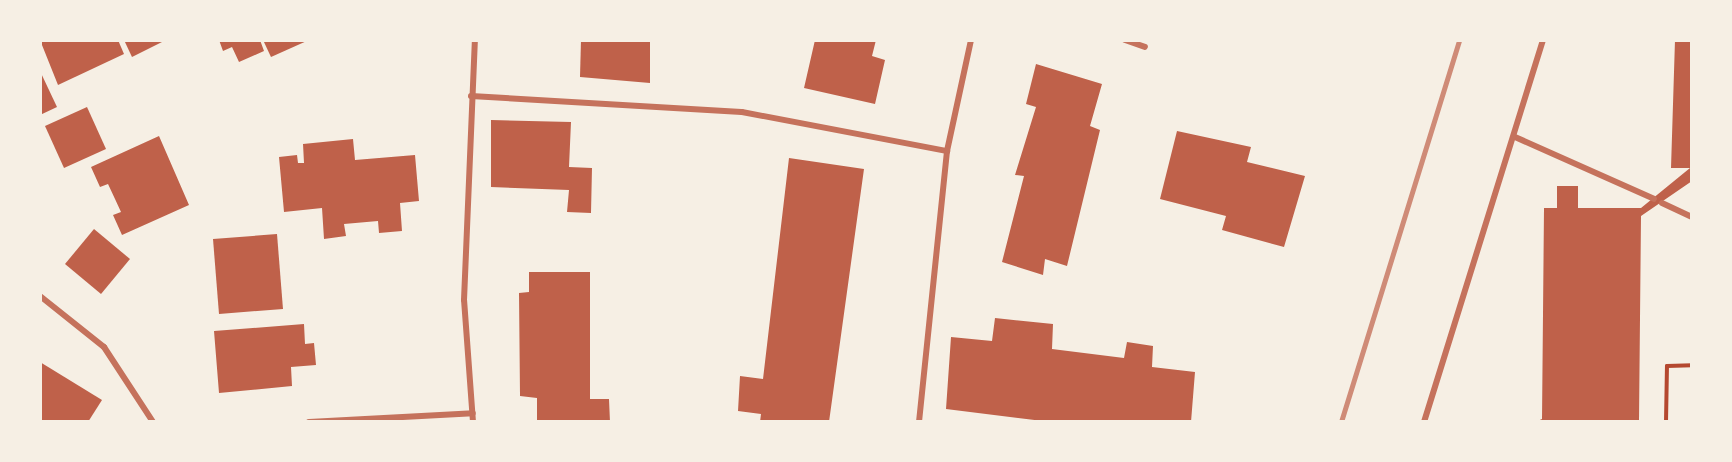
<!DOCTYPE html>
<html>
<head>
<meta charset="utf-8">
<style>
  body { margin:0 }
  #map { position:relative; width:1732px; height:462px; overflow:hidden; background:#f6efe4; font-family:Mulish,sans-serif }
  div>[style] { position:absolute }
  .building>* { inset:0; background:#bf614a }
  .path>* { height:4px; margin:-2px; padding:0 2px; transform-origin:2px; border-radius:2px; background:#b5482f }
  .minor>* { height:6px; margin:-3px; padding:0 3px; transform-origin:3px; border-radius:3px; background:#c5725c }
  .rail>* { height:4.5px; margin:-2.25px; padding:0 2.25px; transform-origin:2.25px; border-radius:2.25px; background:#cf8b77 }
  span { translate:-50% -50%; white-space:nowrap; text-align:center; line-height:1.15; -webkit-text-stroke:4.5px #f6efe4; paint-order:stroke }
  .frame { position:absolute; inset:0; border:42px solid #f6efe4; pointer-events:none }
</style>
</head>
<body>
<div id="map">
  <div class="building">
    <i style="clip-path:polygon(40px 40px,118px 40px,124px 54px,58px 85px)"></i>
    <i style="clip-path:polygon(124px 40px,166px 40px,132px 57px)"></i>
    <i style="clip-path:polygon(219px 40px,260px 40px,264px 51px,239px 62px,232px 47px,223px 51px)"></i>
    <i style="clip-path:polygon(263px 40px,309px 40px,271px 57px)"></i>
    <i style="clip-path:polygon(581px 40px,650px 40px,650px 83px,580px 77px)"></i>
    <i style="clip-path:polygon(815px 40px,876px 40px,872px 56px,885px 60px,875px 104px,804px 88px)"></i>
    <i style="clip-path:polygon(1675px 40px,1692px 40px,1692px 181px,1641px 216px,1639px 422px,1535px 422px,1542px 419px,1544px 208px,1557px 208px,1557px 186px,1578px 186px,1578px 208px,1641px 208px,1690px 168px,1671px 168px)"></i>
    <i style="clip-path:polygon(1036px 64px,1102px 84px,1090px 126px,1100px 130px,1067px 266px,1045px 259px,1043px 275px,1002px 262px,1024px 176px,1015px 175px,1036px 107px,1026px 104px)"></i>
    <i style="clip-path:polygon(40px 71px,57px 107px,40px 115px)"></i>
    <i style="clip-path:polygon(87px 107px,106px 149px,64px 168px,45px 126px)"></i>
    <i style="clip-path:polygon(491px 120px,571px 122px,569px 167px,592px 168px,591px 213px,567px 212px,569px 190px,491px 187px)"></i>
    <i style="clip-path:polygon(1177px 131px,1251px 147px,1247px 162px,1305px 176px,1284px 247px,1222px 230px,1226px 216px,1160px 199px)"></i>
    <i style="clip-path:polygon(159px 136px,189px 205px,122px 235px,113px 215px,121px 212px,115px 199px,108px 184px,100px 187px,91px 167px)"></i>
    <i style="clip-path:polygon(353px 139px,355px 160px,415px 155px,419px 201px,400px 203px,402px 231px,379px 233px,378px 221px,344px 224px,346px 236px,324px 239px,322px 208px,284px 212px,279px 157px,297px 155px,298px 163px,304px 163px,303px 144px)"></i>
    <i style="clip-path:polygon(789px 158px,864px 169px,829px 422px,760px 422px,761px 414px,738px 411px,740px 376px,763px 379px)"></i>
    <i style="clip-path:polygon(94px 229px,130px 259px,101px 294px,65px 264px)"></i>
    <i style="clip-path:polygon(277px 234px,283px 309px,219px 314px,213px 239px)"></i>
    <i style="clip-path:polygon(529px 272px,590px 272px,590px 399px,609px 399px,610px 422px,537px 422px,537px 398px,520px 396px,519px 293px,529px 292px)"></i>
    <i style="clip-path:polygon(995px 318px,1053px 324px,1052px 349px,1124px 358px,1127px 342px,1153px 346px,1152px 367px,1195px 372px,1191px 422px,1051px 422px,946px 409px,951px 337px,992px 341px)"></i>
    <i style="clip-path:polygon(304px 324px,305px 344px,314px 343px,316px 365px,291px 367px,292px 386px,219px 393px,214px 331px)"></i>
    <i style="clip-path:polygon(40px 362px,102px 400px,88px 422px,40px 422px)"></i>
  </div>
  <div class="path">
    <i style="left:1666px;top:422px;width:56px;rotate:-89deg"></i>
    <i style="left:1667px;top:366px;width:25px;rotate:-2deg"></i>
  </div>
  <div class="minor">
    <i style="left:1125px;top:40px;width:21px;rotate:19deg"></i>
    <i style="left:471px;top:96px;width:271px;rotate:3.4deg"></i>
    <i style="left:742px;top:112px;width:209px;rotate:10.8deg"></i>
    <i style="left:1515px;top:137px;width:152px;rotate:24deg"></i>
    <i style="left:1662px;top:203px;width:33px;rotate:25deg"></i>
    <i style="left:40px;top:296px;width:82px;rotate:38.6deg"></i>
    <i style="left:104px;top:347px;width:90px;rotate:56.8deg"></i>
    <i style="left:309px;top:422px;width:164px;rotate:-3.1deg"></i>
    <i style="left:473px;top:422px;width:122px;rotate:-94.2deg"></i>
    <i style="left:464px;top:300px;width:260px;rotate:-87.6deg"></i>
    <i style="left:919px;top:422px;width:272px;rotate:-84.1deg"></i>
    <i style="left:947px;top:151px;width:114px;rotate:-77.8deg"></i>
    <i style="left:1424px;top:422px;width:400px;rotate:-72.7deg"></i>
  </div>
  <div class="rail">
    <i style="left:1341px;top:422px;width:400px;rotate:-72.8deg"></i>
  </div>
  <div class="frame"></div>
</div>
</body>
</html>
